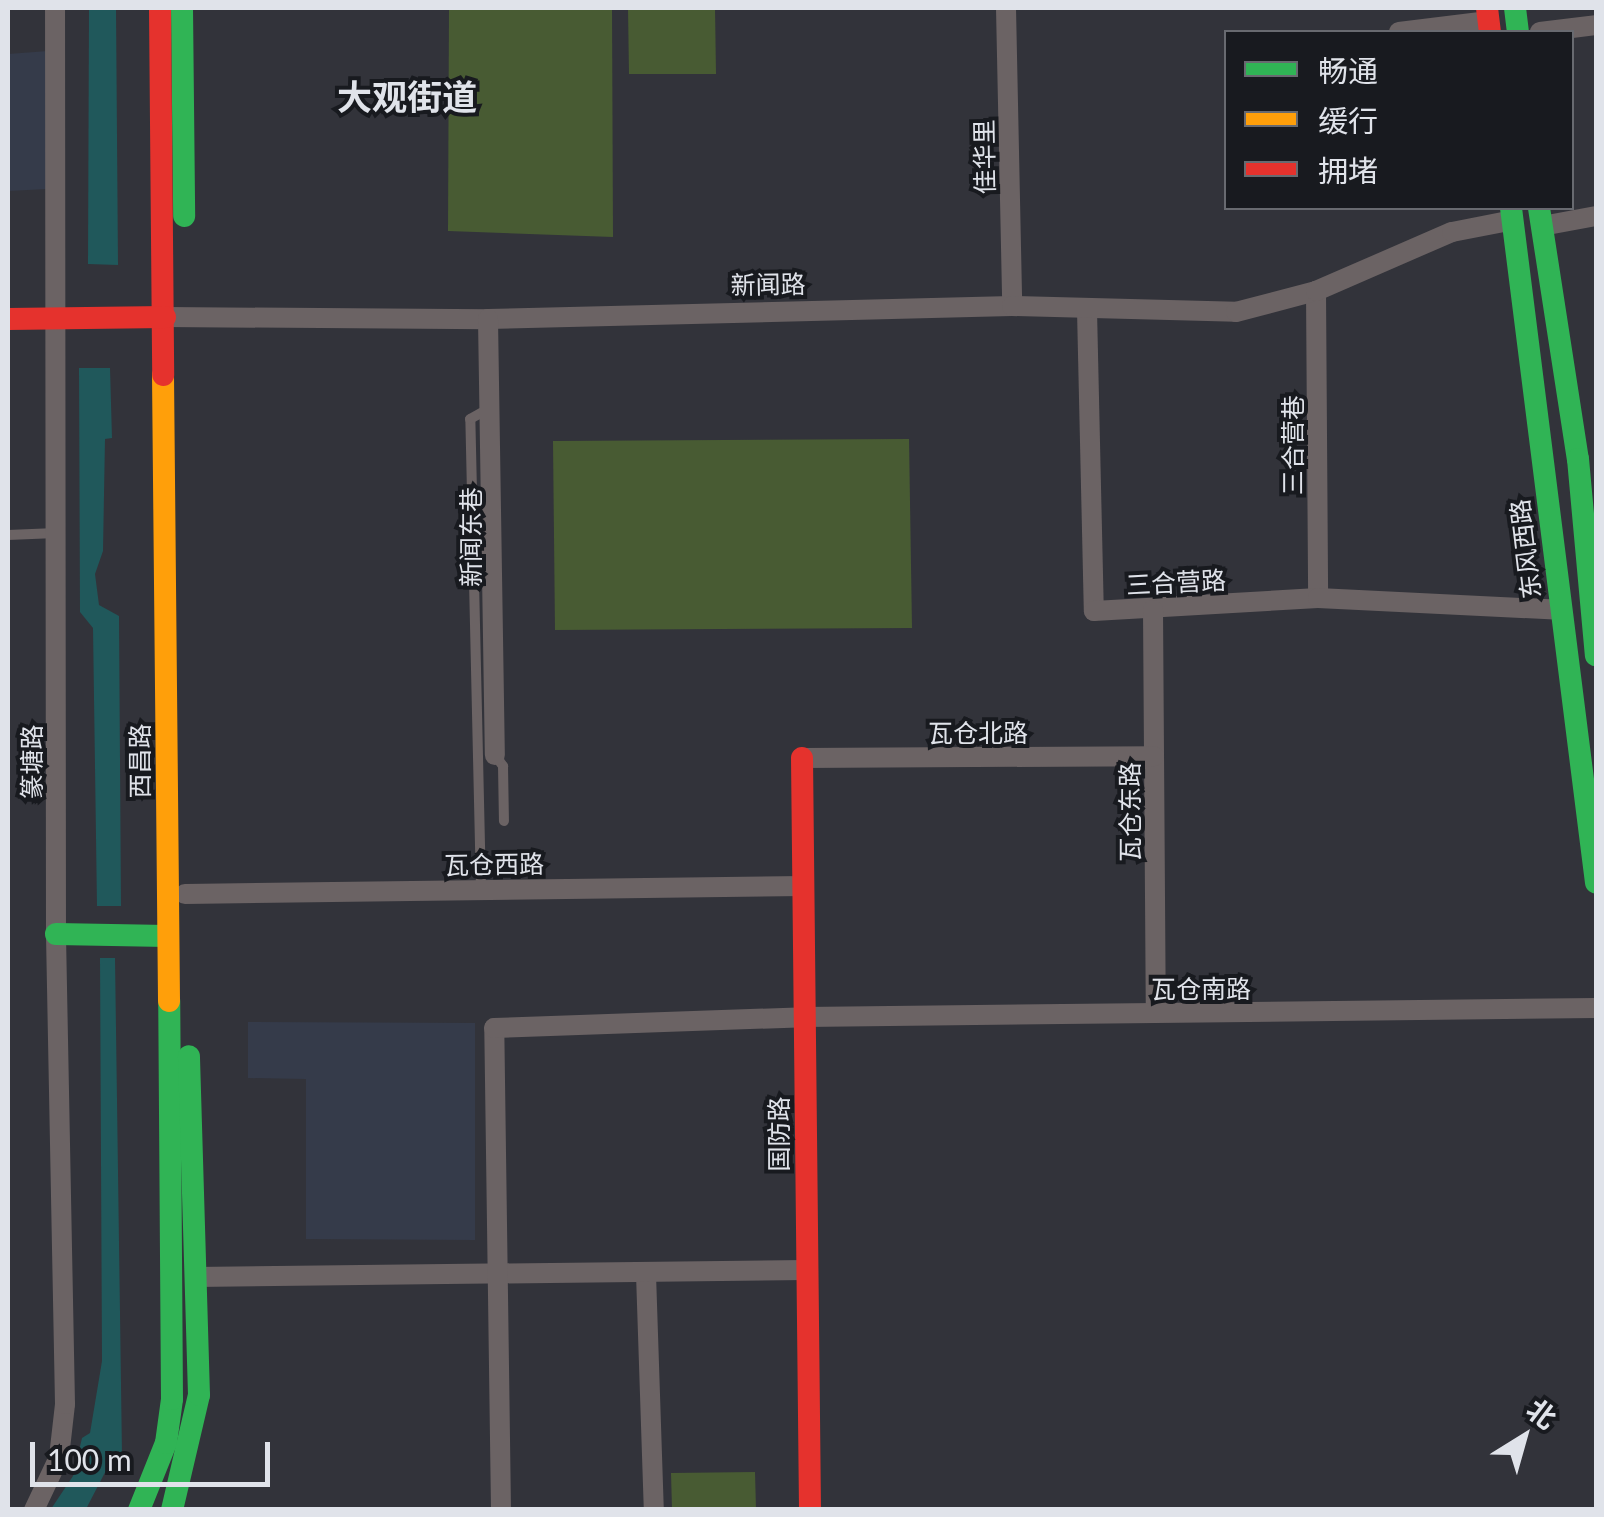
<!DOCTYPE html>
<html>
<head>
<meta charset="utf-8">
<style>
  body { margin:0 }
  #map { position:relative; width:1604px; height:1517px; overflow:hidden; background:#32333a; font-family:Lato,"Noto Sans SC",sans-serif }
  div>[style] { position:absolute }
  .built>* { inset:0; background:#353b4a }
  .green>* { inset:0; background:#485b33 }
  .water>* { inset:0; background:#20585b }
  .lane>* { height:10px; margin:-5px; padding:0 5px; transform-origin:5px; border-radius:5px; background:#6b6364 }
  .street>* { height:20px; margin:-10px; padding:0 10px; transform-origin:10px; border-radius:10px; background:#6b6364 }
  .fast>* { height:22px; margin:-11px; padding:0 11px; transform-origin:11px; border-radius:11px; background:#30b455 }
  .slow>* { height:22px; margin:-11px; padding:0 11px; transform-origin:11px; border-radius:11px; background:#ff9f0a }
  .jam>* { height:22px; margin:-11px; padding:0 11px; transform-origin:11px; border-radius:11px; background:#e5322d }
  span { translate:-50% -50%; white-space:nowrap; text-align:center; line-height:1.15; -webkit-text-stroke:8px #181a1f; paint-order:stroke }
  .street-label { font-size:25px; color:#e0e3ea }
  .district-label { font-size:35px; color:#e0e3ea; font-weight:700 }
  .frame { position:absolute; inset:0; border:10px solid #e0e3ea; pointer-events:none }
  .legend { position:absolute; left:1224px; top:30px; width:350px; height:180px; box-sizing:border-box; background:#181a1f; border:2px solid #686a70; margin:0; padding:12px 18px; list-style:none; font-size:30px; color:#e0e3ea }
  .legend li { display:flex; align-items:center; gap:20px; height:50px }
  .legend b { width:50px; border:2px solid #686a70 }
  .north { position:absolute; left:1474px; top:1387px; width:100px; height:100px; -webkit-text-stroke:8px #181a1f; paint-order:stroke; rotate:37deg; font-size:28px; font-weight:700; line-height:40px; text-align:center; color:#e0e3ea }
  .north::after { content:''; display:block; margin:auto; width:35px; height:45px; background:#e0e3ea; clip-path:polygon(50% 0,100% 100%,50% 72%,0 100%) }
  .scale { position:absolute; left:30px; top:1442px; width:240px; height:45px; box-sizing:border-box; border:5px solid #e0e3ea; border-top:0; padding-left:12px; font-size:30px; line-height:35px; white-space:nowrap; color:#e0e3ea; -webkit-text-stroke:8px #181a1f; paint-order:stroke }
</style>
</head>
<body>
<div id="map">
  <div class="built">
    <i style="clip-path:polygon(48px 51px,47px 189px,8px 191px,8px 54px)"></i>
    <i style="clip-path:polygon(248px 1022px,475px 1023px,475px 1240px,306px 1239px,306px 1079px,248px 1078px)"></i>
  </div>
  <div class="green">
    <i style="clip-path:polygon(449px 8px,612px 8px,613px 237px,448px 231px)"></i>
    <i style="clip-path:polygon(628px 8px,715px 8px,716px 74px,629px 74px)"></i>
    <i style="clip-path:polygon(909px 439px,912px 628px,555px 630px,553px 441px)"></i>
    <i style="clip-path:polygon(755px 1472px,756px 1509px,672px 1509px,671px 1473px)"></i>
  </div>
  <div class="water">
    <i style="clip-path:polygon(89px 8px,116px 8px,118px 265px,88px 264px)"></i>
    <i style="clip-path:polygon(79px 368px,110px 368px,112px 438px,105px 439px,103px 551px,95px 574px,99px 605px,119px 616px,121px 906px,97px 906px,93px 628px,80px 612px)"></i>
    <i style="clip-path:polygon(100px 958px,115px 958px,122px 1455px,113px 1457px,86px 1509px,51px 1509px,73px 1476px,82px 1438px,90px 1433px,102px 1361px)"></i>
  </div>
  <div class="lane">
    <i style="left:8px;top:535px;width:48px;rotate:-2.4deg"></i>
    <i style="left:495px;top:755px;width:14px;rotate:54deg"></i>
    <i style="left:503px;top:766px;width:55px;rotate:89deg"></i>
    <i style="left:481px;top:889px;width:470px;rotate:-91.3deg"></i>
    <i style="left:470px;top:419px;width:21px;rotate:-29deg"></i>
  </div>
  <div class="street">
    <i style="left:1006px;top:8px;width:298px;rotate:88.8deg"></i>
    <i style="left:1399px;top:32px;width:90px;rotate:-7deg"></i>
    <i style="left:1540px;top:32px;width:56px;rotate:-7.1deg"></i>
    <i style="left:1542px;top:226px;width:55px;rotate:-10.5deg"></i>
    <i style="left:1316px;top:291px;width:307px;rotate:89.6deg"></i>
    <i style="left:1087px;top:310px;width:301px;rotate:88.7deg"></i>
    <i style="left:1094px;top:611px;width:224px;rotate:-3.3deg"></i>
    <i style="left:1318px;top:598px;width:242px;rotate:2.8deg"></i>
    <i style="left:165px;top:317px;width:323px;rotate:0.4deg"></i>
    <i style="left:488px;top:319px;width:524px;rotate:-1.42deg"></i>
    <i style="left:1012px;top:306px;width:224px;rotate:1.5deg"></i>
    <i style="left:1236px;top:312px;width:83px;rotate:-14.7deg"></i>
    <i style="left:1316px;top:291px;width:148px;rotate:-23.5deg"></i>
    <i style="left:1452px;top:232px;width:62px;rotate:-11.1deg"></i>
    <i style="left:488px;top:319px;width:436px;rotate:89.1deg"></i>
    <i style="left:1153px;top:610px;width:403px;rotate:89.6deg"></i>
    <i style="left:802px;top:758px;width:352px;rotate:-0.3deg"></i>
    <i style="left:185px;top:894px;width:618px;rotate:-0.74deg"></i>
    <i style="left:646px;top:1274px;width:236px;rotate:88.1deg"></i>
    <i style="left:195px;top:1277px;width:611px;rotate:-0.66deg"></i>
    <i style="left:34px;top:1510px;width:59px;rotate:-64.7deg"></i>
    <i style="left:59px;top:1457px;width:53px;rotate:-83.5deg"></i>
    <i style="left:65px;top:1404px;width:470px;rotate:-91.1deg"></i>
    <i style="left:56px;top:934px;width:926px;rotate:-90.06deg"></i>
    <i style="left:501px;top:1510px;width:482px;rotate:-90.8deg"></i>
    <i style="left:494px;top:1028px;width:311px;rotate:-2deg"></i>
    <i style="left:805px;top:1017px;width:791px;rotate:-0.65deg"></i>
  </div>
  <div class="fast">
    <i style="left:182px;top:8px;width:208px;rotate:89.4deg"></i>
    <i style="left:1515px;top:8px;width:24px;rotate:83deg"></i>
    <i style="left:1511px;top:208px;width:680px;rotate:82.82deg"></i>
    <i style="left:1539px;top:208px;width:254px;rotate:81.2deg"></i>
    <i style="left:1578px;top:459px;width:197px;rotate:84.8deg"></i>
    <i style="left:56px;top:934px;width:111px;rotate:1deg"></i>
    <i style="left:139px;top:1510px;width:72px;rotate:-68.1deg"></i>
    <i style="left:166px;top:1443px;width:44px;rotate:-82.2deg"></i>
    <i style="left:172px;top:1399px;width:398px;rotate:-90.4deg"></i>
    <i style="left:172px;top:1510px;width:118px;rotate:-76.8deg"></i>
    <i style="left:199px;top:1395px;width:339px;rotate:-91.7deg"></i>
  </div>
  <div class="slow">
    <i style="left:163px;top:375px;width:626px;rotate:89.45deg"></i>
  </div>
  <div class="jam">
    <i style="left:160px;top:8px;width:367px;rotate:89.5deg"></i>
    <i style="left:1487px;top:8px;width:24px;rotate:83deg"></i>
    <i style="left:8px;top:319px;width:157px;rotate:-0.7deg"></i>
    <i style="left:802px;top:758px;width:752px;rotate:89.39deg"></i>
  </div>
  <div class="street-label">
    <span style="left:984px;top:157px;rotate:-91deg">佳华里</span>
    <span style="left:768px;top:284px;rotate:-1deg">新闻路</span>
    <span style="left:1292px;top:445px;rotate:-90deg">三合营巷</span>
    <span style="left:470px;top:537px;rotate:-90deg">新闻东巷</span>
    <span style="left:1525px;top:549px;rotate:-97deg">东风西路</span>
    <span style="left:1176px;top:582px;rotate:-3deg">三合营路</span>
    <span style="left:978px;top:732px">瓦仓北路</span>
    <span style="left:139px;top:761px;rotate:-90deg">西昌路</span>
    <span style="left:31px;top:762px;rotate:-90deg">篆塘路</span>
    <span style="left:1129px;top:812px;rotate:-90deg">瓦仓东路</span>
    <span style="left:494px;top:864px;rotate:-1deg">瓦仓西路</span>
    <span style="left:1201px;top:988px">瓦仓南路</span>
    <span style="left:778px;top:1134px;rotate:-90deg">国防路</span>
  </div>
  <div class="district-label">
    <span style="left:407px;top:96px">大观街道</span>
  </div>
  <div class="frame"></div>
  <ul class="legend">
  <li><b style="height:12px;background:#30b455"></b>畅通</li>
  <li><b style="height:12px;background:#ff9f0a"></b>缓行</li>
  <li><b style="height:12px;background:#e5322d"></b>拥堵</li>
  </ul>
  <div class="north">北</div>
  <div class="scale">100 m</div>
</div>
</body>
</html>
